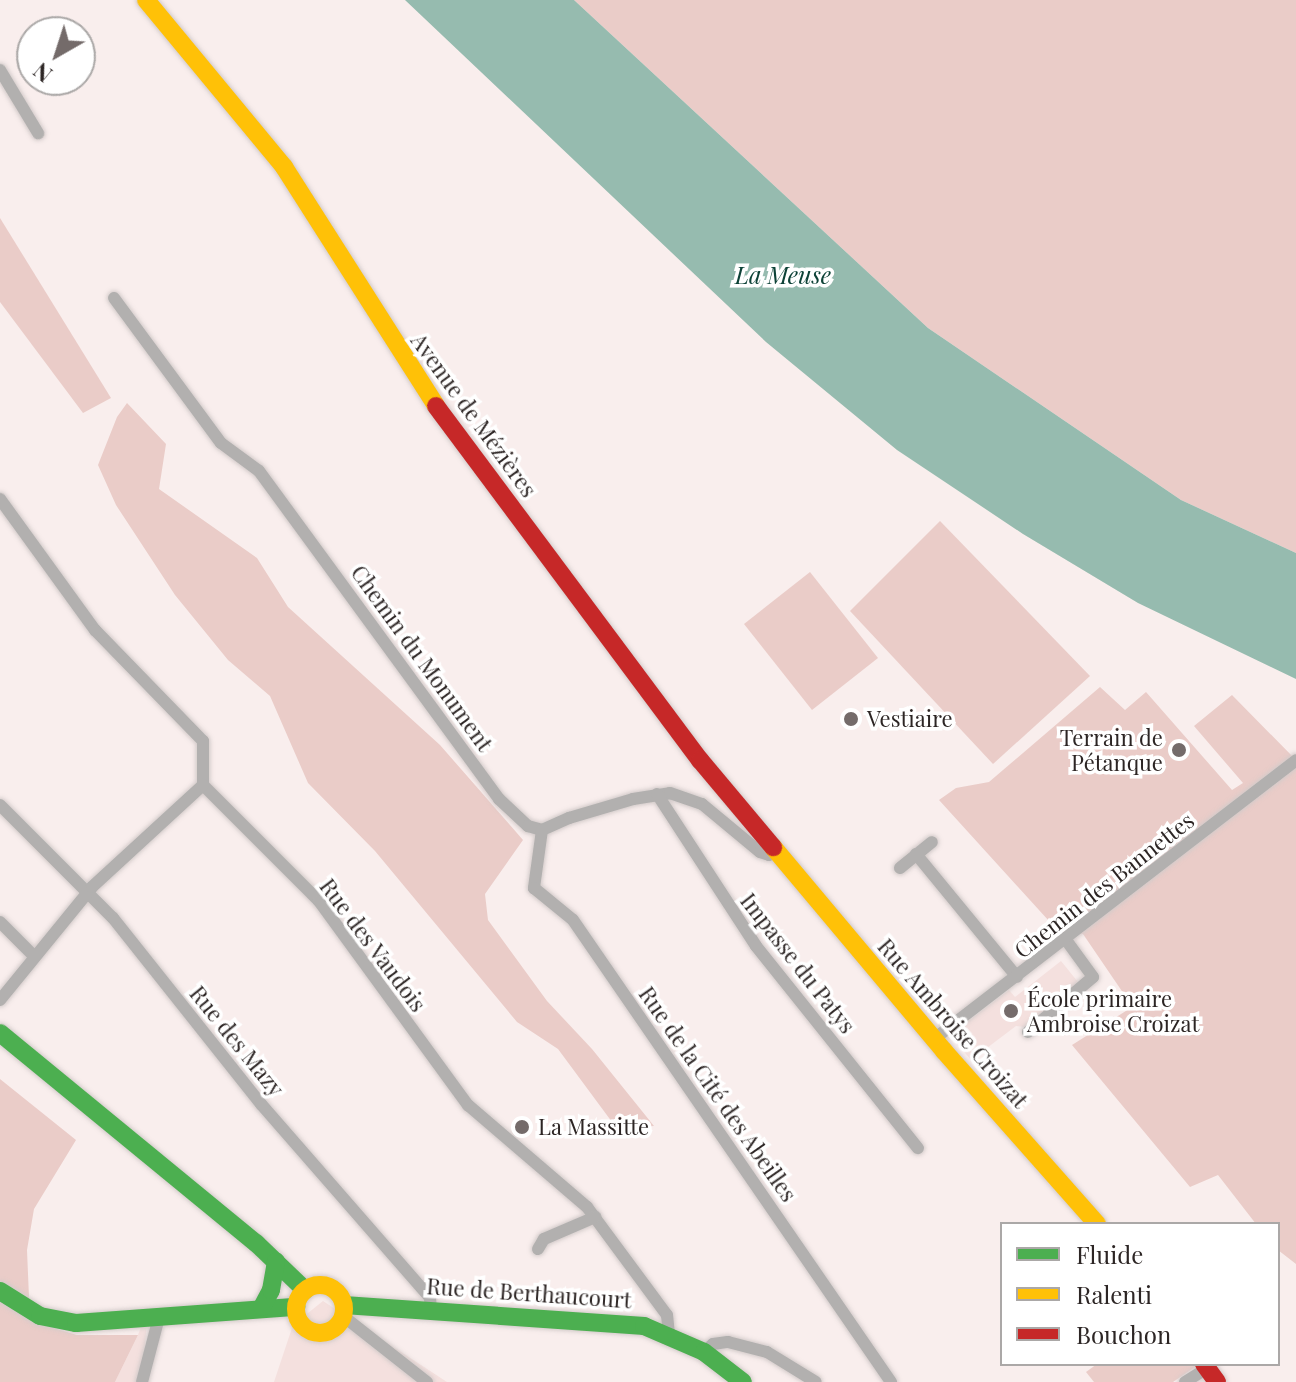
<!DOCTYPE html>
<html>
<head>
<meta charset="utf-8">
<style>
  body { margin:0 }
  #map { position:relative; width:1296px; height:1382px; overflow:hidden; background:#f9eeed; font-family:"Playfair Display",serif }
  div>[style] { position:absolute }
  .built>* { inset:0; background:#f4e0de }
  .green>* { inset:0; background:#eaccc8 }
  .water>* { inset:0; background:#96bbaf }
  .roads { filter:drop-shadow(0 0 2px #d3cbca) drop-shadow(0 0 2px #d3cbca) }
  .street>* { height:12px; margin:-6px; padding:0 6px; transform-origin:6px; border-radius:6px; background:#b2b0af }
  .fast>* { height:18px; margin:-9px; padding:0 9px; transform-origin:9px; border-radius:9px; background:#4caf50 }
  .slow>* { height:18px; margin:-9px; padding:0 9px; transform-origin:9px; border-radius:9px; background:#ffc107 }
  .slow>.ring { margin:-9px; padding:0; box-sizing:content-box; background:none; border:18px solid #ffc107; border-radius:50% }
  .jam>* { height:18px; margin:-9px; padding:0 9px; transform-origin:9px; border-radius:9px; background:#c62828 }
  .dots>* { width:22px; height:22px; translate:-50% -50%; box-sizing:border-box; border:4px solid #fff; border-radius:50% }
  span { translate:-50% -50%; white-space:nowrap; text-align:center; line-height:1.15; -webkit-text-stroke:7px #fff; paint-order:stroke }
  .street-label { font-size:22px; color:#2c2524 }
  .poi-label { font-size:22px; color:#2c2524 }
  .left { translate:0 -50%; text-align:left }
  .right { translate:-100% -50%; text-align:right }
  .water-label { font-size:24px; color:#0d4237; font-style:italic }
  .legend { position:absolute; left:1000px; top:1222px; width:280px; height:144px; box-sizing:border-box; background:#fff; border:2px solid #aba8a7; margin:0; padding:10px 14px; list-style:none; font-size:24px; color:#2c2524 }
  .legend li { display:flex; align-items:center; gap:16px; height:40px }
  .legend b { width:40px; border:2px solid #aba8a7 }
  .north { position:absolute; left:16px; top:16px; width:80px; height:80px; box-sizing:border-box; background:#fff; border:2px solid #aba8a7; border-radius:50%; rotate:219deg; font-size:22px; font-weight:700; line-height:32px; text-align:center; color:#2c2524 }
  .north::after { content:''; display:block; margin:auto; width:28px; height:36px; background:#746b6a; clip-path:polygon(50% 0,100% 100%,50% 72%,0 100%) }
</style>
</head>
<body>
<div id="map">
  <div class="built">
    <i style="clip-path:polygon(1061px 961px,1078px 982px,1025px 1027px,1016px 1026px,971px 1060px,950px 1035px,1009px 990px,1015px 997px)"></i>
    <i style="clip-path:polygon(323px 1301px,447px 1382px,274px 1382px,293px 1325px)"></i>
    <i style="clip-path:polygon(148px 1308px,142px 1382px,115px 1382px,138px 1335px)"></i>
  </div>
  <div class="green">
    <i style="clip-path:polygon(574px 0,1296px 0,1296px 553px,1181px 500px,928px 328px)"></i>
    <i style="clip-path:polygon(0 218px,111px 398px,83px 413px,0 302px)"></i>
    <i style="clip-path:polygon(127px 403px,166px 444px,159px 489px,257px 558px,288px 607px,440px 745px,523px 840px,485px 894px,488px 920px,547px 1001px,592px 1049px,654px 1126px,625px 1128px,612px 1122px,558px 1049px,517px 1022px,375px 851px,308px 783px,270px 696px,228px 660px,175px 595px,116px 505px,98px 465px,117px 417px)"></i>
    <i style="clip-path:polygon(940px 521px,1090px 676px,993px 764px,850px 611px)"></i>
    <i style="clip-path:polygon(810px 572px,878px 658px,812px 710px,744px 624px)"></i>
    <i style="clip-path:polygon(1100px 687px,1125px 710px,1146px 692px,1232px 790px,1243px 783px,1194px 726px,1232px 695px,1296px 760px,1296px 1264px,1278px 1250px,1278px 1224px,1256px 1224px,1218px 1175px,1190px 1187px,1072px 1045px,1129px 1009px,1130px 1003px,1083px 934px,1059px 932px,939px 800px,956px 788px,989px 782px)"></i>
    <i style="clip-path:polygon(0 1079px,76px 1140px,34px 1209px,27px 1250px,30px 1321px,77px 1335px,138px 1335px,115px 1382px,0 1382px)"></i>
    <i style="clip-path:polygon(1097px 1364px,1193px 1364px,1195px 1367px,1173px 1382px,1094px 1382px,1086px 1372px)"></i>
  </div>
  <div class="water">
    <i style="clip-path:polygon(405px 0,574px 0,928px 328px,1181px 500px,1296px 553px,1296px 679px,1138px 603px,1023px 534px,897px 450px,766px 342px)"></i>
  </div>
  <div class="roads">
    <div class="street">
      <i style="left:0;top:70px;width:74px;rotate:58.9deg"></i>
      <i style="left:114px;top:298px;width:180px;rotate:53.6deg"></i>
      <i style="left:221px;top:443px;width:47px;rotate:36.4deg"></i>
      <i style="left:259px;top:471px;width:406px;rotate:53.8deg"></i>
      <i style="left:499px;top:799px;width:40px;rotate:43deg"></i>
      <i style="left:528px;top:826px;width:15px;rotate:16deg"></i>
      <i style="left:542px;top:830px;width:30px;rotate:-24deg"></i>
      <i style="left:569px;top:818px;width:67px;rotate:-16.5deg"></i>
      <i style="left:633px;top:799px;width:37px;rotate:-9deg"></i>
      <i style="left:670px;top:793px;width:34px;rotate:19deg"></i>
      <i style="left:702px;top:804px;width:75px;rotate:39.6deg"></i>
      <i style="left:760px;top:852px;width:9px;rotate:18deg"></i>
      <i style="left:769px;top:855px;width:7px;rotate:-34deg"></i>
      <i style="left:0;top:499px;width:162px;rotate:54.1deg"></i>
      <i style="left:95px;top:630px;width:155px;rotate:45.8deg"></i>
      <i style="left:203px;top:741px;width:44px;rotate:90deg"></i>
      <i style="left:203px;top:785px;width:164px;rotate:45deg"></i>
      <i style="left:319px;top:901px;width:253px;rotate:53.9deg"></i>
      <i style="left:468px;top:1105px;width:157px;rotate:40.6deg"></i>
      <i style="left:587px;top:1207px;width:134px;rotate:53.5deg"></i>
      <i style="left:667px;top:1315px;width:20px;rotate:84deg"></i>
      <i style="left:657px;top:794px;width:181px;rotate:56.9deg"></i>
      <i style="left:756px;top:946px;width:259px;rotate:51.3deg"></i>
      <i style="left:0;top:805px;width:160px;rotate:45deg"></i>
      <i style="left:113px;top:918px;width:238px;rotate:51.5deg"></i>
      <i style="left:261px;top:1104px;width:257px;rotate:48.9deg"></i>
      <i style="left:430px;top:1298px;width:11px;rotate:85deg"></i>
      <i style="left:542px;top:830px;width:59px;rotate:97.9deg"></i>
      <i style="left:534px;top:888px;width:50px;rotate:39.4deg"></i>
      <i style="left:573px;top:920px;width:561px;rotate:55.46deg"></i>
      <i style="left:916px;top:854px;width:159px;rotate:50.6deg"></i>
      <i style="left:900px;top:868px;width:41px;rotate:-39.1deg"></i>
      <i style="left:0;top:922px;width:49px;rotate:45deg"></i>
      <i style="left:0;top:1000px;width:146px;rotate:-50.8deg"></i>
      <i style="left:92px;top:887px;width:151px;rotate:-42.6deg"></i>
      <i style="left:1028px;top:1032px;width:85px;rotate:-40.2deg"></i>
      <i style="left:1093px;top:977px;width:46px;rotate:-126.1deg"></i>
      <i style="left:934px;top:1039px;width:457px;rotate:-37.6deg"></i>
      <i style="left:538px;top:1249px;width:12px;rotate:-59deg"></i>
      <i style="left:544px;top:1239px;width:56px;rotate:-23.3deg"></i>
      <i style="left:343px;top:1316px;width:107px;rotate:38.2deg"></i>
      <i style="left:704px;top:1352px;width:12px;rotate:-42deg"></i>
      <i style="left:713px;top:1344px;width:15px;rotate:-8deg"></i>
      <i style="left:728px;top:1342px;width:40px;rotate:14.4deg"></i>
      <i style="left:767px;top:1352px;width:57px;rotate:31.5deg"></i>
      <i style="left:142px;top:1382px;width:67px;rotate:-75.3deg"></i>
      <i style="left:1185px;top:1382px;width:26px;rotate:-32deg"></i>
    </div>
    <div class="fast">
      <i style="left:0;top:1033px;width:331px;rotate:39.4deg"></i>
      <i style="left:256px;top:1243px;width:68px;rotate:43.8deg"></i>
      <i style="left:0;top:1291px;width:47px;rotate:32deg"></i>
      <i style="left:40px;top:1316px;width:37px;rotate:11deg"></i>
      <i style="left:76px;top:1323px;width:221px;rotate:-4.2deg"></i>
      <i style="left:344px;top:1305px;width:301px;rotate:4deg"></i>
      <i style="left:644px;top:1326px;width:65px;rotate:23.4deg"></i>
      <i style="left:704px;top:1352px;width:49px;rotate:37.6deg"></i>
      <i style="left:262px;top:1307px;width:19px;rotate:-62deg"></i>
      <i style="left:271px;top:1290px;width:29px;rotate:-80deg"></i>
    </div>
    <div class="slow">
      <i style="left:146px;top:0;width:217px;rotate:50.4deg"></i>
      <i style="left:284px;top:167px;width:283px;rotate:57.5deg"></i>
      <i style="left:773px;top:847px;width:266px;rotate:50deg"></i>
      <i style="left:944px;top:1051px;width:231px;rotate:48.5deg"></i>
      <i class="ring" style="left:296px;top:1285px;width:30px;height:30px"></i>
    </div>
    <div class="jam">
      <i style="left:436px;top:406px;width:442px;rotate:53.3deg"></i>
      <i style="left:700px;top:760px;width:114px;rotate:50deg"></i>
      <i style="left:1204px;top:1364px;width:22px;rotate:54deg"></i>
    </div>
  </div>
  <div class="dots">
    <i style="left:851px;top:719px;background:#746b6a"></i>
    <i style="left:1179px;top:750px;background:#746b6a"></i>
    <i style="left:1011px;top:1011px;background:#746b6a"></i>
    <i style="left:522px;top:1127px;background:#746b6a"></i>
  </div>
  <div class="street-label">
    <span style="left:474px;top:415px;rotate:54deg">Avenue de Mézières</span>
    <span style="left:422px;top:658px;rotate:54deg">Chemin du Monument</span>
    <span style="left:1104px;top:885px;rotate:-38deg">Chemin des Bannettes</span>
    <span style="left:373px;top:945px;rotate:53deg">Rue des Vaudois</span>
    <span style="left:798px;top:963px;rotate:52deg">Impasse du Patys</span>
    <span style="left:953px;top:1023px;rotate:49deg">Rue Ambroise Croizat</span>
    <span style="left:237px;top:1041px;rotate:51deg">Rue des Mazy</span>
    <span style="left:718px;top:1094px;rotate:55deg">Rue de la Cité des Abeilles</span>
    <span style="left:529px;top:1293px;rotate:4deg">Rue de Berthaucourt</span>
  </div>
  <div class="poi-label">
    <span class="left" style="left:867px;top:719px">Vestiaire</span>
    <span class="right" style="left:1163px;top:750px">Terrain de<br>Pétanque</span>
    <span class="left" style="left:1027px;top:1011px">École primaire<br>Ambroise Croizat</span>
    <span class="left" style="left:538px;top:1127px">La Massitte</span>
  </div>
  <div class="water-label">
    <span style="left:783px;top:275px">La Meuse</span>
  </div>
  <ul class="legend">
  <li><b style="height:10px;background:#4caf50"></b>Fluide</li>
  <li><b style="height:10px;background:#ffc107"></b>Ralenti</li>
  <li><b style="height:10px;background:#c62828"></b>Bouchon</li>
  </ul>
  <div class="north">N</div>
</div>
</body>
</html>
